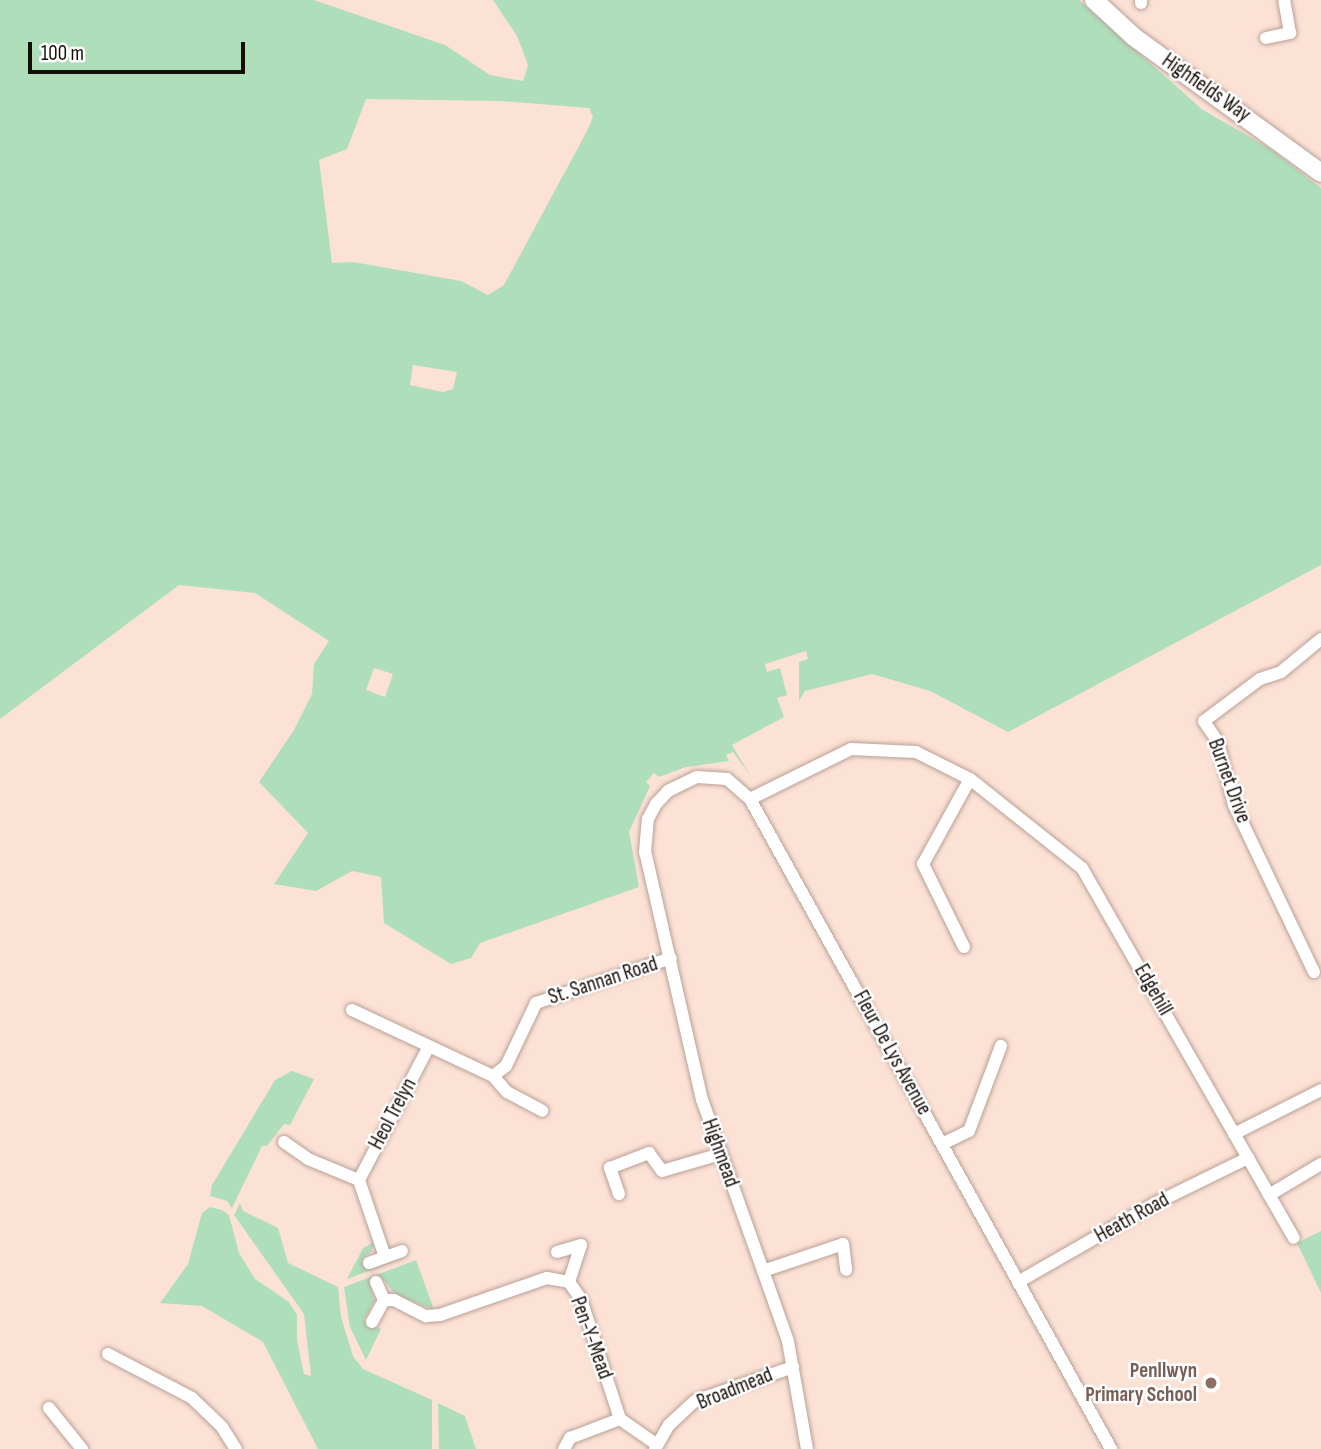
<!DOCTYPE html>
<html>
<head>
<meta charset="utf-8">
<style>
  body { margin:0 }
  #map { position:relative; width:1321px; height:1449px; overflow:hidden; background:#fce1d5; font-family:"Sofia Sans Condensed",sans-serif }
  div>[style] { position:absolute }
  .green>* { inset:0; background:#afdebb }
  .roads { filter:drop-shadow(0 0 2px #baa196) drop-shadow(0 0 2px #baa196) }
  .street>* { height:12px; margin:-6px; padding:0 6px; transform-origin:6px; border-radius:6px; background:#fff }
  .secondary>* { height:18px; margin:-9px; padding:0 9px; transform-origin:9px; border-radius:9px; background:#fff }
  .dots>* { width:19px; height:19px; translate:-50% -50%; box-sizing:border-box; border:4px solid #fff; border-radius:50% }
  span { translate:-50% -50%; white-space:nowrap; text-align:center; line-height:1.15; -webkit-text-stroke:5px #fff; paint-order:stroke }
  .street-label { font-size:21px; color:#160d09 }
  .education-label { font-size:21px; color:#785e54; font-weight:700 }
  .right { translate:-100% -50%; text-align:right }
  .scale { position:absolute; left:28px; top:42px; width:217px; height:32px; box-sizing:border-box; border:4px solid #160d09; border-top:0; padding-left:9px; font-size:21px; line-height:24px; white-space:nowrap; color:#160d09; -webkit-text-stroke:5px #fff; paint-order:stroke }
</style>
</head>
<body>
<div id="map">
  <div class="green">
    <i style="clip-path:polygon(evenodd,0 0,314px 0,445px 45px,490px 75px,523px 81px,528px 65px,517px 36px,493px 0,1079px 0,1203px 110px,1269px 148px,1321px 188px,1321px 565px,1008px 732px,930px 691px,872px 674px,805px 691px,799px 701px,799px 662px,808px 659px,806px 651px,765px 664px,767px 672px,780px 668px,787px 695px,777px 698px,784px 717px,732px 745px,750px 775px,733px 752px,726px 755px,729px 761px,686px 767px,659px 777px,654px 773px,646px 782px,650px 786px,629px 832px,639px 887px,480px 943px,471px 958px,451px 964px,384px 923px,381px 877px,352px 871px,316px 891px,274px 884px,308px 833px,259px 782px,294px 730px,312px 694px,314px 664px,329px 641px,255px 593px,179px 585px,0 719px,0 0,366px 99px,502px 101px,589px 108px,593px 117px,587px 131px,504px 285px,488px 295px,461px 281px,353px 262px,332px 263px,319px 160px,347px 149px,366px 99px,0 0,413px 365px,457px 372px,453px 389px,443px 392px,410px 385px,413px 365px,0 0,374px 668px,393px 674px,385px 697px,366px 690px,374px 668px)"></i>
    <i style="clip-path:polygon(292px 1071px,314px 1079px,290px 1125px,284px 1124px,267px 1146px,262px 1146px,232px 1208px,227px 1201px,210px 1196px,212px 1185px,275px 1080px)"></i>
    <i style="clip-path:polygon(240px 1203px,243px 1211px,278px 1228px,288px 1263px,338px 1287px,341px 1317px,353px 1356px,363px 1369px,432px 1400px,432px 1449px,318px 1449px,263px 1342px,202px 1306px,160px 1303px,188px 1264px,202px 1213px,210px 1207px,222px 1210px,229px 1215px,239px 1253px,255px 1279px,289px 1302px,297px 1315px,297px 1340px,304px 1374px,311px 1376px,304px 1314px,234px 1215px)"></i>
    <i style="clip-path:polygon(1321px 1231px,1321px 1293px,1297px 1243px)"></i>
    <i style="clip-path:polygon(374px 1242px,372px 1251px,363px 1258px,367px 1269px,404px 1258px,347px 1279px,363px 1248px)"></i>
    <i style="clip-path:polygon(416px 1260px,434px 1310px,395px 1294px,381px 1277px,369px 1280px,374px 1301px,364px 1320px,381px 1329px,366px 1360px,350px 1327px,344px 1287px)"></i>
    <i style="clip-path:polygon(438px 1403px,465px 1416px,476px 1449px,439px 1449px)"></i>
  </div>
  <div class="roads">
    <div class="street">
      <i style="left:1141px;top:3px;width:3px;rotate:-90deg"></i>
      <i style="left:1266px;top:38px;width:25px;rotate:-12deg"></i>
      <i style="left:1290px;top:33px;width:34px;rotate:-100deg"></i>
      <i style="left:750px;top:799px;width:113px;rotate:-26.3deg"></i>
      <i style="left:851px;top:749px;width:65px;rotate:2.6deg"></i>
      <i style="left:916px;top:752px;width:60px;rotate:26.6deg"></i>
      <i style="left:970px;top:779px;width:143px;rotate:38.5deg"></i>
      <i style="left:1082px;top:868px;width:426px;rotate:60.2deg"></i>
      <i style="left:964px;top:947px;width:93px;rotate:-116.3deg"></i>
      <i style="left:923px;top:864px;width:97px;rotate:-61.1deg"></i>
      <i style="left:1314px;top:972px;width:185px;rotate:-115.6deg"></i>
      <i style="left:1234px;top:805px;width:65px;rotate:-104.3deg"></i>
      <i style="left:1218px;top:742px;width:25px;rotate:-124deg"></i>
      <i style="left:1204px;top:721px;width:70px;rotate:-36.9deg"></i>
      <i style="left:1260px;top:679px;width:22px;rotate:-18deg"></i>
      <i style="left:1281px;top:672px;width:52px;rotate:-39.5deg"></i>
      <i style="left:352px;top:1010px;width:156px;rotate:25.1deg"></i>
      <i style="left:493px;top:1076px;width:16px;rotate:-38deg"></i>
      <i style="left:506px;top:1066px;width:70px;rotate:-64.5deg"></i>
      <i style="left:536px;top:1003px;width:142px;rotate:-18.4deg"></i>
      <i style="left:493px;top:1076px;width:21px;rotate:49deg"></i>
      <i style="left:507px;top:1092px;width:40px;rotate:28deg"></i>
      <i style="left:1234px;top:1134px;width:97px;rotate:-26.8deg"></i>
      <i style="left:284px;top:1142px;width:29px;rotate:35deg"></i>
      <i style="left:308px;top:1159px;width:55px;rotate:22.4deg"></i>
      <i style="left:942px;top:1144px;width:30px;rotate:-26deg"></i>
      <i style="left:969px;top:1131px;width:91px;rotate:-69.4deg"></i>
      <i style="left:619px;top:1194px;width:28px;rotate:-109deg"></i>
      <i style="left:610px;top:1168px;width:42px;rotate:-21deg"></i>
      <i style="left:649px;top:1153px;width:22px;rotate:54deg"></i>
      <i style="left:662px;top:1171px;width:61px;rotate:-16.1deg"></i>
      <i style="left:1269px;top:1195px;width:61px;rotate:-30.8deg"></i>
      <i style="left:557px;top:1252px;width:25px;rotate:-16deg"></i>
      <i style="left:581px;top:1245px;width:39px;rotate:108deg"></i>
      <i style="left:385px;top:1257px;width:81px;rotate:-108.7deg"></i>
      <i style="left:359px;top:1180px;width:149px;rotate:-62.4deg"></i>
      <i style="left:369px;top:1263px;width:35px;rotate:-20deg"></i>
      <i style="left:763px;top:1271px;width:84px;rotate:-18.6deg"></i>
      <i style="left:843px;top:1244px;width:26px;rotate:83deg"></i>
      <i style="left:376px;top:1282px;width:20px;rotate:66deg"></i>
      <i style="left:1018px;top:1282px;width:157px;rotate:-29.8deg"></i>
      <i style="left:1154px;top:1204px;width:105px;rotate:-26.1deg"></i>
      <i style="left:384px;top:1300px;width:10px"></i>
      <i style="left:394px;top:1300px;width:36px;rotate:27deg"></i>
      <i style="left:426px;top:1316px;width:14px;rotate:-4deg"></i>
      <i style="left:440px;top:1315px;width:113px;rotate:-19.1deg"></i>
      <i style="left:547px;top:1278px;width:22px;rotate:10deg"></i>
      <i style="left:569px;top:1282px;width:21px;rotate:55deg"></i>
      <i style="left:581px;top:1299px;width:126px;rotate:72deg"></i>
      <i style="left:620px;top:1419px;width:44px;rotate:34.8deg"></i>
      <i style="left:372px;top:1322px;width:25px;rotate:-61deg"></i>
      <i style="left:108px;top:1354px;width:95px;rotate:27.6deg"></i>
      <i style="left:192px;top:1398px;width:42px;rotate:44deg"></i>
      <i style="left:222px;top:1427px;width:26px;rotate:58deg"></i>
      <i style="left:49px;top:1408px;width:53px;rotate:51.2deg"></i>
      <i style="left:564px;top:1449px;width:13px;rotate:-61deg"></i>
      <i style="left:570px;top:1438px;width:53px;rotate:-20.8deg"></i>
      <i style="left:655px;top:1449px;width:28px;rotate:-60deg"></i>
      <i style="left:669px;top:1425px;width:35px;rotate:-43deg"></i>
      <i style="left:695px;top:1401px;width:104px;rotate:-19.1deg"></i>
      <i style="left:807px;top:1449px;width:110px;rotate:-100deg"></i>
      <i style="left:788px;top:1341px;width:256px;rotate:-109.6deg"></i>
      <i style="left:702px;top:1100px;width:254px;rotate:-102.9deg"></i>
      <i style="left:645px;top:852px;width:33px;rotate:-85deg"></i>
      <i style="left:648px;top:819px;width:17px;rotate:-62deg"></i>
      <i style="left:656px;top:804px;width:18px;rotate:-47deg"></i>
      <i style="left:668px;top:791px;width:32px;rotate:-26deg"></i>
      <i style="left:697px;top:777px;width:30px;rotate:4deg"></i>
      <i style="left:727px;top:779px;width:30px;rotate:41deg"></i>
      <i style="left:750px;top:799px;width:744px;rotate:60.95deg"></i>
    </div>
    <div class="secondary">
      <i style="left:1094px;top:0;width:54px;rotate:42.8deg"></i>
      <i style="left:1134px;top:37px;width:231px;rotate:36deg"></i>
    </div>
  </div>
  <div class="dots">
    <i style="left:1211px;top:1383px;background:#8d6e63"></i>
  </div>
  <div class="street-label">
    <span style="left:1206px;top:88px;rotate:35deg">Highfields Way</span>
    <span style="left:1229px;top:781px;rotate:70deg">Burnet Drive</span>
    <span style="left:603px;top:981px;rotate:-18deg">St. Sannan Road</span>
    <span style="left:1153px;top:990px;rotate:60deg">Edgehill</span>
    <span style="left:892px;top:1053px;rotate:61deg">Fleur De Lys Avenue</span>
    <span style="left:393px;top:1114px;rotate:-62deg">Heol Trelyn</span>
    <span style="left:720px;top:1153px;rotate:70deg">Highmead</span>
    <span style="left:1132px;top:1218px;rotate:-29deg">Heath Road</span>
    <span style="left:591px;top:1338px;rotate:70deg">Pen-Y-Mead</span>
    <span style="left:735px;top:1389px;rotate:-22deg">Broadmead</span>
  </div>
  <div class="education-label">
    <span class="right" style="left:1197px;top:1383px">Penllwyn<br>Primary School</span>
  </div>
  <div class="scale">100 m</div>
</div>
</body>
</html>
